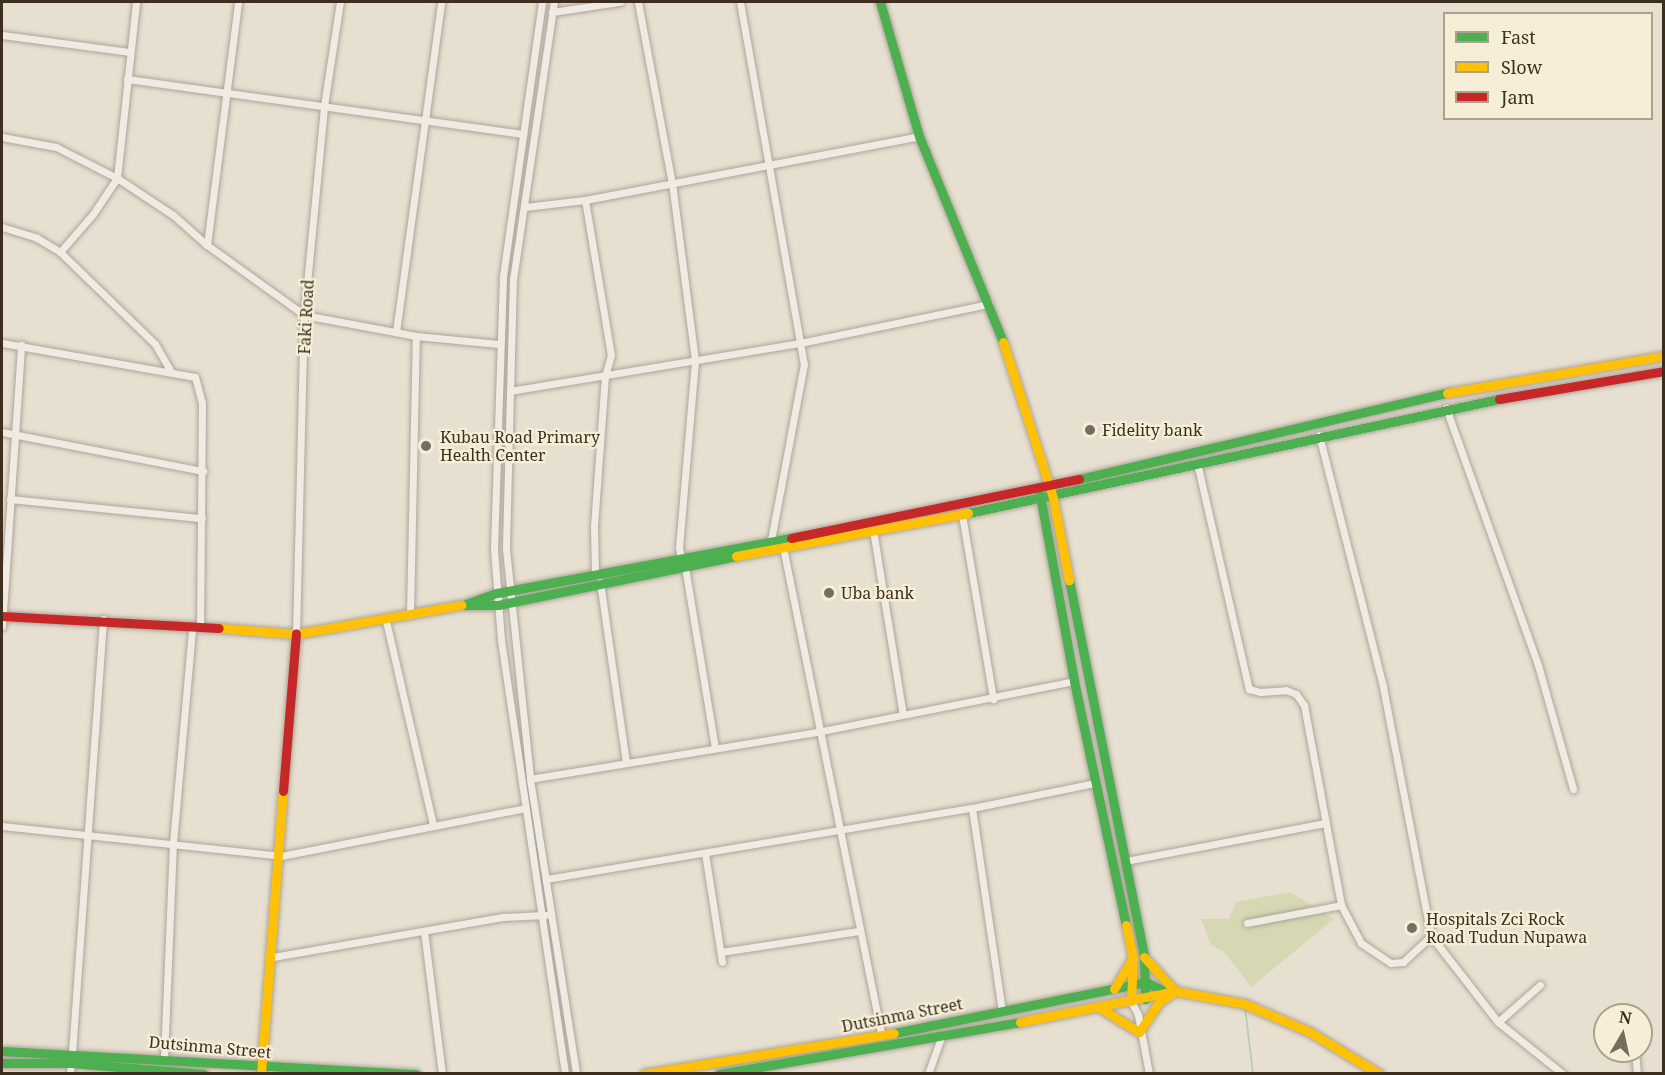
<!DOCTYPE html>
<html>
<head>
<meta charset="utf-8">
<style>
  body { margin:0 }
  #map { position:relative; width:1665px; height:1075px; overflow:hidden; background:#e7e0d1; font-family:"Noto Serif",serif }
  div>[style] { position:absolute }
  .green>* { inset:0; background:#d6d7b3 }
  .stream>* { height:2px; margin:-1px; padding:0 1px; transform-origin:1px; border-radius:1px; background:#bcccc2 }
  .roads { filter:drop-shadow(0 0 2px #ada599) drop-shadow(0 0 2px #ada599) }
  .street>* { height:7px; margin:-3.5px; padding:0 3.5px; transform-origin:3.5px; border-radius:3.5px; background:#efebe3 }
  .fast>* { height:9px; margin:-4.5px; padding:0 4.5px; transform-origin:4.5px; border-radius:4.5px; background:#4caf50 }
  .slow>* { height:9px; margin:-4.5px; padding:0 4.5px; transform-origin:4.5px; border-radius:4.5px; background:#ffc107 }
  .jam>* { height:9px; margin:-4.5px; padding:0 4.5px; transform-origin:4.5px; border-radius:4.5px; background:#c62828 }
  .dots>* { width:16px; height:16px; translate:-50% -50%; box-sizing:border-box; border:3px solid #f7eed8; border-radius:50% }
  span { translate:-50% -50%; white-space:nowrap; text-align:center; line-height:1.15; -webkit-text-stroke:4.5px #f7eed8; paint-order:stroke }
  .street-label { font-size:16px; color:#3d2e20 }
  .poi-label { font-size:16px; color:#3d2e20 }
  .left { translate:0 -50%; text-align:left }
  .frame { position:absolute; inset:0; border:3px solid #3d2e20; pointer-events:none }
  .legend { position:absolute; left:1443px; top:12px; width:210px; height:108px; box-sizing:border-box; background:#f7eed8; border:2px solid #ada18e; margin:0; padding:8px 10px; list-style:none; font-size:18px; color:#3d2e20 }
  .legend li { display:flex; align-items:center; gap:12px; height:30px }
  .legend b { width:30px; border:2px solid #ada18e }
  .north { position:absolute; left:1593px; top:1003px; width:60px; height:60px; box-sizing:border-box; background:#f7eed8; border:2px solid #ada18e; border-radius:50%; rotate:9deg; font-size:16px; font-weight:700; line-height:24px; text-align:center; color:#3d2e20 }
  .north::after { content:''; display:block; margin:auto; width:21px; height:27px; background:#786c5e; clip-path:polygon(50% 0,100% 100%,50% 72%,0 100%) }
</style>
</head>
<body>
<div id="map">
  <div class="green">
    <i style="clip-path:polygon(1290px 892px,1334px 919px,1251px 987px,1224px 952px,1211px 945px,1201px 919px,1229px 919px,1236px 902px)"></i>
  </div>
  <div class="stream">
    <i style="left:1245px;top:1007px;width:67px;rotate:83.2deg"></i>
  </div>
  <div class="roads">
    <div class="street">
      <i style="left:542px;top:2px;width:278px;rotate:98.1deg"></i>
      <i style="left:503px;top:277px;width:272px;rotate:91.9deg"></i>
      <i style="left:494px;top:549px;width:91px;rotate:85.6deg"></i>
      <i style="left:501px;top:640px;width:439px;rotate:81.6deg"></i>
      <i style="left:554px;top:2px;width:279px;rotate:98.4deg"></i>
      <i style="left:513px;top:278px;width:271px;rotate:91.5deg"></i>
      <i style="left:506px;top:549px;width:231px;rotate:84deg"></i>
      <i style="left:530px;top:779px;width:299px;rotate:81.1deg"></i>
      <i style="left:638px;top:2px;width:184px;rotate:79.4deg"></i>
      <i style="left:672px;top:183px;width:179px;rotate:82.6deg"></i>
      <i style="left:695px;top:361px;width:187px;rotate:94.9deg"></i>
      <i style="left:679px;top:547px;width:11px;rotate:80deg"></i>
      <i style="left:740px;top:2px;width:368px;rotate:80deg"></i>
      <i style="left:804px;top:364px;width:180px;rotate:100.6deg"></i>
      <i style="left:552px;top:12px;width:69px;rotate:-8.4deg"></i>
      <i style="left:2px;top:35px;width:128px;rotate:7.6deg"></i>
      <i style="left:127px;top:79px;width:400px;rotate:7.9deg"></i>
      <i style="left:2px;top:137px;width:55px;rotate:10.5deg"></i>
      <i style="left:56px;top:147px;width:68px;rotate:26.9deg"></i>
      <i style="left:117px;top:178px;width:67px;rotate:33.5deg"></i>
      <i style="left:173px;top:215px;width:45px;rotate:41.4deg"></i>
      <i style="left:207px;top:245px;width:120px;rotate:35.8deg"></i>
      <i style="left:304px;top:315px;width:114px;rotate:10.6deg"></i>
      <i style="left:416px;top:336px;width:83px;rotate:5.5deg"></i>
      <i style="left:585px;top:200px;width:157px;rotate:80.5deg"></i>
      <i style="left:611px;top:355px;width:22px;rotate:106deg"></i>
      <i style="left:605px;top:376px;width:151px;rotate:94.2deg"></i>
      <i style="left:594px;top:527px;width:47px;rotate:88.8deg"></i>
      <i style="left:525px;top:207px;width:60px;rotate:-6.7deg"></i>
      <i style="left:585px;top:200px;width:340px;rotate:-10.8deg"></i>
      <i style="left:2px;top:227px;width:37px;rotate:17deg"></i>
      <i style="left:37px;top:238px;width:27px;rotate:31deg"></i>
      <i style="left:60px;top:252px;width:132px;rotate:44.1deg"></i>
      <i style="left:155px;top:344px;width:30px;rotate:60deg"></i>
      <i style="left:207px;top:245px;width:245px;rotate:-82.7deg"></i>
      <i style="left:60px;top:252px;width:50px;rotate:-49deg"></i>
      <i style="left:93px;top:214px;width:43px;rotate:-56.3deg"></i>
      <i style="left:117px;top:178px;width:177px;rotate:-83.8deg"></i>
      <i style="left:396px;top:332px;width:333px;rotate:-82.2deg"></i>
      <i style="left:2px;top:343px;width:196px;rotate:10deg"></i>
      <i style="left:195px;top:377px;width:27px;rotate:75deg"></i>
      <i style="left:202px;top:403px;width:224px;rotate:90.5deg"></i>
      <i style="left:510px;top:391px;width:294px;rotate:-9.4deg"></i>
      <i style="left:800px;top:343px;width:193px;rotate:-11.7deg"></i>
      <i style="left:1446px;top:408px;width:273px;rotate:70.3deg"></i>
      <i style="left:1538px;top:665px;width:129px;rotate:74.2deg"></i>
      <i style="left:2px;top:432px;width:205px;rotate:11deg"></i>
      <i style="left:1319px;top:435px;width:260px;rotate:75.7deg"></i>
      <i style="left:1383px;top:687px;width:254px;rotate:79.1deg"></i>
      <i style="left:1431px;top:936px;width:109px;rotate:52.1deg"></i>
      <i style="left:1498px;top:1022px;width:83px;rotate:38.7deg"></i>
      <i style="left:1198px;top:467px;width:228px;rotate:77.1deg"></i>
      <i style="left:1249px;top:689px;width:11px;rotate:15deg"></i>
      <i style="left:1260px;top:692px;width:26px;rotate:-4deg"></i>
      <i style="left:1286px;top:690px;width:11px;rotate:22deg"></i>
      <i style="left:1296px;top:694px;width:14px;rotate:54deg"></i>
      <i style="left:1304px;top:705px;width:203px;rotate:79.5deg"></i>
      <i style="left:1341px;top:905px;width:43px;rotate:62.2deg"></i>
      <i style="left:1361px;top:943px;width:36px;rotate:34deg"></i>
      <i style="left:1391px;top:963px;width:12px;rotate:-5deg"></i>
      <i style="left:1403px;top:962px;width:38px;rotate:-43deg"></i>
      <i style="left:10px;top:499px;width:193px;rotate:5.7deg"></i>
      <i style="left:962px;top:515px;width:187px;rotate:80.4deg"></i>
      <i style="left:873px;top:530px;width:187px;rotate:80.8deg"></i>
      <i style="left:783px;top:547px;width:498px;rotate:78.6deg"></i>
      <i style="left:685px;top:567px;width:183px;rotate:80.6deg"></i>
      <i style="left:600px;top:582px;width:182px;rotate:81.8deg"></i>
      <i style="left:410px;top:615px;width:279px;rotate:-88.8deg"></i>
      <i style="left:386px;top:621px;width:208px;rotate:77deg"></i>
      <i style="left:2px;top:626px;width:282px;rotate:-86.1deg"></i>
      <i style="left:296px;top:634px;width:319px;rotate:-88.6deg"></i>
      <i style="left:304px;top:315px;width:210px;rotate:-84.5deg"></i>
      <i style="left:324px;top:106px;width:105px;rotate:-81.3deg"></i>
      <i style="left:530px;top:779px;width:291px;rotate:-9.3deg"></i>
      <i style="left:817px;top:732px;width:262px;rotate:-11.2deg"></i>
      <i style="left:972px;top:808px;width:205px;rotate:81.6deg"></i>
      <i style="left:2px;top:826px;width:281px;rotate:6.1deg"></i>
      <i style="left:281px;top:856px;width:249px;rotate:-11.1deg"></i>
      <i style="left:705px;top:853px;width:110px;rotate:81.1deg"></i>
      <i style="left:1126px;top:861px;width:203px;rotate:-10.8deg"></i>
      <i style="left:546px;top:879px;width:432px;rotate:-9.5deg"></i>
      <i style="left:972px;top:808px;width:126px;rotate:-11.5deg"></i>
      <i style="left:1247px;top:923px;width:96px;rotate:-10.8deg"></i>
      <i style="left:424px;top:931px;width:144px;rotate:82.8deg"></i>
      <i style="left:721px;top:952px;width:139px;rotate:-8.7deg"></i>
      <i style="left:273px;top:957px;width:233px;rotate:-9.9deg"></i>
      <i style="left:503px;top:917px;width:43px;rotate:-2.7deg"></i>
      <i style="left:1131px;top:1001px;width:16px;rotate:63deg"></i>
      <i style="left:1138px;top:1015px;width:60px;rotate:79.4deg"></i>
      <i style="left:1498px;top:1022px;width:56px;rotate:-41.4deg"></i>
      <i style="left:1635px;top:1051px;width:23px;rotate:85deg"></i>
      <i style="left:72px;top:1053px;width:435px;rotate:-85.9deg"></i>
      <i style="left:164px;top:1058px;width:215px;rotate:-87.6deg"></i>
      <i style="left:173px;top:843px;width:216px;rotate:-84.9deg"></i>
      <i style="left:70px;top:1074px;width:11px;rotate:-85deg"></i>
      <i style="left:928px;top:1074px;width:41px;rotate:-70.3deg"></i>
    </div>
    <div class="fast">
      <i style="left:880px;top:2px;width:140px;rotate:73.8deg"></i>
      <i style="left:919px;top:136px;width:222px;rotate:67.8deg"></i>
      <i style="left:1079px;top:479px;width:378px;rotate:-13.2deg"></i>
      <i style="left:1040px;top:495px;width:189px;rotate:79.6deg"></i>
      <i style="left:1074px;top:681px;width:249px;rotate:78deg"></i>
      <i style="left:968px;top:513px;width:543px;rotate:-12.12deg"></i>
      <i style="left:1069px;top:580px;width:384px;rotate:78.7deg"></i>
      <i style="left:1144px;top:957px;width:42px;rotate:88.6deg"></i>
      <i style="left:466px;top:604px;width:33px;rotate:-20deg"></i>
      <i style="left:497px;top:593px;width:299px;rotate:-10.6deg"></i>
      <i style="left:461px;top:605px;width:37px"></i>
      <i style="left:498px;top:605px;width:243px;rotate:-11.6deg"></i>
      <i style="left:894px;top:1033px;width:257px;rotate:-11.4deg"></i>
      <i style="left:1146px;top:982px;width:20px;rotate:27deg"></i>
      <i style="left:2px;top:1051px;width:415px;rotate:3.2deg"></i>
      <i style="left:2px;top:1063px;width:69px"></i>
      <i style="left:71px;top:1063px;width:133px;rotate:4.7deg"></i>
      <i style="left:719px;top:1074px;width:305px;rotate:-9.8deg"></i>
    </div>
    <div class="slow">
      <i style="left:1003px;top:342px;width:164px;rotate:72.2deg"></i>
      <i style="left:1053px;top:498px;width:84px;rotate:79deg"></i>
      <i style="left:1447px;top:393px;width:220px;rotate:-9.7deg"></i>
      <i style="left:736px;top:556px;width:236px;rotate:-10.5deg"></i>
      <i style="left:219px;top:628px;width:77px;rotate:4.5deg"></i>
      <i style="left:296px;top:634px;width:168px;rotate:-10deg"></i>
      <i style="left:1126px;top:925px;width:33px;rotate:78deg"></i>
      <i style="left:1133px;top:957px;width:44px;rotate:92.6deg"></i>
      <i style="left:1114px;top:989px;width:35px;rotate:-59deg"></i>
      <i style="left:1100px;top:1008px;width:46px;rotate:31.6deg"></i>
      <i style="left:1139px;top:1032px;width:37px;rotate:-56deg"></i>
      <i style="left:1160px;top:1001px;width:18px;rotate:-34deg"></i>
      <i style="left:1175px;top:991px;width:46px;rotate:-132.4deg"></i>
      <i style="left:1020px;top:1022px;width:158px;rotate:-11.3deg"></i>
      <i style="left:1175px;top:991px;width:71px;rotate:10.5deg"></i>
      <i style="left:1245px;top:1004px;width:71px;rotate:23.3deg"></i>
      <i style="left:1310px;top:1032px;width:81px;rotate:31.3deg"></i>
      <i style="left:261px;top:1074px;width:284px;rotate:-85.6deg"></i>
      <i style="left:644px;top:1074px;width:253px;rotate:-9.3deg"></i>
    </div>
    <div class="jam">
      <i style="left:1499px;top:399px;width:167px;rotate:-9.6deg"></i>
      <i style="left:791px;top:538px;width:294px;rotate:-11.6deg"></i>
      <i style="left:2px;top:616px;width:217px;rotate:3.2deg"></i>
      <i style="left:283px;top:791px;width:158px;rotate:-85.3deg"></i>
    </div>
  </div>
  <div class="dots">
    <i style="left:1090px;top:430px;background:#786c5e"></i>
    <i style="left:426px;top:446px;background:#786c5e"></i>
    <i style="left:829px;top:593px;background:#786c5e"></i>
    <i style="left:1412px;top:928px;background:#786c5e"></i>
  </div>
  <div class="street-label">
    <span style="left:306px;top:317px;rotate:-87deg">Faki Road</span>
    <span style="left:902px;top:1015px;rotate:-11deg">Dutsinma Street</span>
    <span style="left:210px;top:1047px;rotate:5deg">Dutsinma Street</span>
  </div>
  <div class="poi-label">
    <span class="left" style="left:1102px;top:430px">Fidelity bank</span>
    <span class="left" style="left:440px;top:446px">Kubau Road Primary<br>Health Center</span>
    <span class="left" style="left:841px;top:593px">Uba bank</span>
    <span class="left" style="left:1426px;top:928px">Hospitals Zci Rock<br>Road Tudun Nupawa</span>
  </div>
  <div class="frame"></div>
  <ul class="legend">
  <li><b style="height:8px;background:#4caf50"></b>Fast</li>
  <li><b style="height:8px;background:#ffc107"></b>Slow</li>
  <li><b style="height:8px;background:#c62828"></b>Jam</li>
  </ul>
  <div class="north">N</div>
</div>
</body>
</html>
